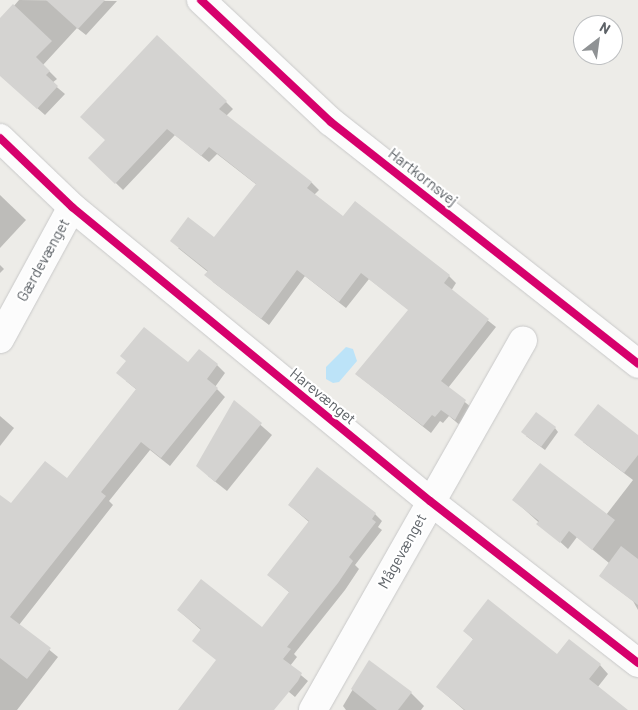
<!DOCTYPE html>
<html>
<head>
<meta charset="utf-8">
<style>
  body { margin:0 }
  #map { position:relative; width:638px; height:710px; overflow:hidden; background:#edece8; font-family:Barlow,sans-serif }
  div>[style] { position:absolute }
  .water>* { inset:0; background:#bce3f8 }
  .shadow>* { inset:0; background:#0003 }
  .building>* { inset:0; background:#d4d3d1 }
  .roads { filter:drop-shadow(0 0 1px #c9c9c9) drop-shadow(0 0 1px #c9c9c9) }
  .street>* { height:28px; margin:-14px; padding:0 14px; transform-origin:14px; border-radius:14px; background:#fcfcfc }
  .secondary>* { height:28px; margin:-14px; padding:0 14px; transform-origin:14px; border-radius:14px; background:#fcfcfc }
  .cycleway>* { height:8px; margin:-4px; padding:0 4px; transform-origin:4px; border-radius:4px; background:#d6006c }
  span { translate:-50% -50%; white-space:nowrap; text-align:center; line-height:1.15; -webkit-text-stroke:4.5px #fff; paint-order:stroke }
  .street-label { font-size:15px; color:#5d6267 }
  .north { position:absolute; left:573px; top:15px; width:50px; height:50px; box-sizing:border-box; background:#fff; border:1px solid #bec0c2; border-radius:50%; rotate:30deg; font-size:14px; font-weight:700; line-height:20px; text-align:center; color:#5d6267 }
  .north::after { content:''; display:block; margin:auto; width:18px; height:22px; background:#8f9294; clip-path:polygon(50% 0,100% 100%,50% 72%,0 100%) }
</style>
</head>
<body>
<div id="map">
  <div class="water">
    <i style="clip-path:polygon(346px 347px,353px 349px,357px 361px,339px 382px,333px 383px,326px 379px,326px 367px)"></i>
  </div>
  <div class="shadow">
    <i style="clip-path:polygon(19px 0,117px 1px,86px 35px,77px 28px,43px 65px,57px 79px,52px 83px,65px 94px,45px 115px,0 75px,0 22px)"></i>
    <i style="clip-path:polygon(226px 102px,233px 109px,226px 116px,312px 183px,319px 190px,314px 195px,344px 218px,355px 203px,449px 276px,456px 283px,451px 291px,496px 327px,448px 388px,472px 408px,462px 427px,449px 416px,443px 423px,440px 421px,431px 433px,356px 374px,409px 310px,369px 279px,346px 308px,305px 276px,269px 325px,213px 282px,208px 272px,178px 248px,214px 239px,257px 185px,217px 154px,209px 162px,175px 135px,123px 190px,90px 158px)"></i>
    <i style="clip-path:polygon(0 195px,26px 220px,0 248px)"></i>
    <i style="clip-path:polygon(0 265px,4px 269px,0 273px)"></i>
    <i style="clip-path:polygon(188px 364px,217px 365px,225px 373px,215px 387px,225px 397px,170px 466px,150px 450px,109px 501px,113px 505px,19px 625px,58px 657px,17px 710px,0 710px,0 501px,12px 505px,67px 479px,137px 390px,126px 381px)"></i>
    <i style="clip-path:polygon(234px 402px,272px 435px,227px 491px,208px 476px)"></i>
    <i style="clip-path:polygon(0 416px,14px 428px,0 446px)"></i>
    <i style="clip-path:polygon(555px 428px,558px 432px,545px 450px,526px 436px)"></i>
    <i style="clip-path:polygon(638px 437px,638px 610px,633px 601px,600px 576px,609px 563px,577px 537px,568px 549px,514px 500px,606px 515px,633px 480px,583px 442px)"></i>
    <i style="clip-path:polygon(317px 469px,375px 514px,382px 521px,378px 527px,382px 530px,355px 565px,359px 569px,345px 590px,294px 654px,297px 657px,290px 666px,308px 681px,295px 697px,283px 687px,266px 710px,179px 710px,217px 661px,201px 630px,178px 610px,263px 629px,290px 593px,269px 575px,309px 522px,289px 505px)"></i>
    <i style="clip-path:polygon(464px 631px,600px 665px,608px 674px,597px 688px,625px 710px,464px 710px,437px 687px,474px 640px)"></i>
    <i style="clip-path:polygon(369px 662px,411px 693px,424px 706px,421px 710px,346px 710px,343px 706px)"></i>
  </div>
  <div class="building">
    <i style="clip-path:polygon(46px 0,105px 0,78px 29px)"></i>
    <i style="clip-path:polygon(13px 4px,52px 41px,36px 57px,50px 71px,46px 75px,58px 86px,37px 109px,0 76px,0 18px)"></i>
    <i style="clip-path:polygon(157px 35px,227px 101px,219px 109px,312px 182px,307px 188px,343px 216px,355px 201px,450px 275px,444px 283px,489px 319px,441px 381px,466px 400px,455px 420px,441px 410px,435px 417px,432px 415px,423px 426px,355px 374px,408px 310px,361px 273px,339px 302px,297px 270px,261px 319px,204px 275px,208px 271px,170px 241px,188px 217px,214px 237px,256px 184px,209px 147px,201px 156px,167px 129px,115px 184px,88px 158px,105px 140px,80px 117px)"></i>
    <i style="clip-path:polygon(144px 327px,188px 362px,199px 349px,218px 364px,207px 379px,218px 388px,161px 458px,141px 442px,101px 492px,106px 496px,10px 617px,51px 648px,27px 679px,0 658px,0 495px,11px 503px,45px 461px,67px 478px,136px 389px,116px 373px,126px 361px,120px 356px)"></i>
    <i style="clip-path:polygon(234px 400px,262px 423px,215px 482px,196px 466px)"></i>
    <i style="clip-path:polygon(598px 404px,638px 435px,638px 455px,624px 473px,574px 435px)"></i>
    <i style="clip-path:polygon(536px 412px,556px 427px,541px 447px,521px 432px)"></i>
    <i style="clip-path:polygon(540px 463px,615px 520px,592px 550px,569px 531px,560px 543px,536px 524px,539px 521px,512px 500px)"></i>
    <i style="clip-path:polygon(317px 467px,376px 513px,372px 519px,376px 522px,349px 557px,353px 561px,338px 583px,287px 647px,291px 649px,283px 659px,302px 673px,298px 681px,274px 710px,178px 710px,216px 660px,192px 641px,201px 629px,177px 610px,201px 579px,262px 627px,289px 592px,267px 575px,309px 521px,288px 505px)"></i>
    <i style="clip-path:polygon(621px 546px,638px 559px,638px 605px,599px 576px)"></i>
    <i style="clip-path:polygon(488px 599px,557px 654px,569px 639px,601px 664px,589px 679px,628px 710px,465px 710px,436px 687px,473px 639px,463px 631px)"></i>
    <i style="clip-path:polygon(369px 660px,412px 692px,398px 710px,377px 710px,351px 689px)"></i>
  </div>
  <div class="roads">
    <div class="street">
      <i style="left:0;top:138px;width:100px;rotate:43.8deg"></i>
      <i style="left:72px;top:207px;width:463px;rotate:39.4deg"></i>
      <i style="left:430px;top:501px;width:264px;rotate:37.9deg"></i>
      <i style="left:0;top:339px;width:150px;rotate:-61.4deg"></i>
      <i style="left:313px;top:710px;width:425px;rotate:-60.4deg"></i>
    </div>
    <div class="secondary">
      <i style="left:201px;top:0;width:178px;rotate:43.2deg"></i>
      <i style="left:331px;top:122px;width:391px;rotate:38.2deg"></i>
    </div>
  </div>
  <div class="cycleway">
    <i style="left:201px;top:0;width:178px;rotate:43.2deg"></i>
    <i style="left:331px;top:122px;width:391px;rotate:38.2deg"></i>
    <i style="left:0;top:138px;width:100px;rotate:43.8deg"></i>
    <i style="left:72px;top:207px;width:463px;rotate:39.4deg"></i>
    <i style="left:430px;top:501px;width:264px;rotate:37.9deg"></i>
  </div>
  <div class="street-label">
    <span style="left:423px;top:177px;rotate:38deg">Hartkornsvej</span>
    <span style="left:43px;top:260px;rotate:-61deg">Gærdevænget</span>
    <span style="left:323px;top:396px;rotate:39deg">Harevænget</span>
    <span style="left:402px;top:551px;rotate:-61deg">Mågevænget</span>
  </div>
  <div class="north">N</div>
</div>
</body>
</html>
